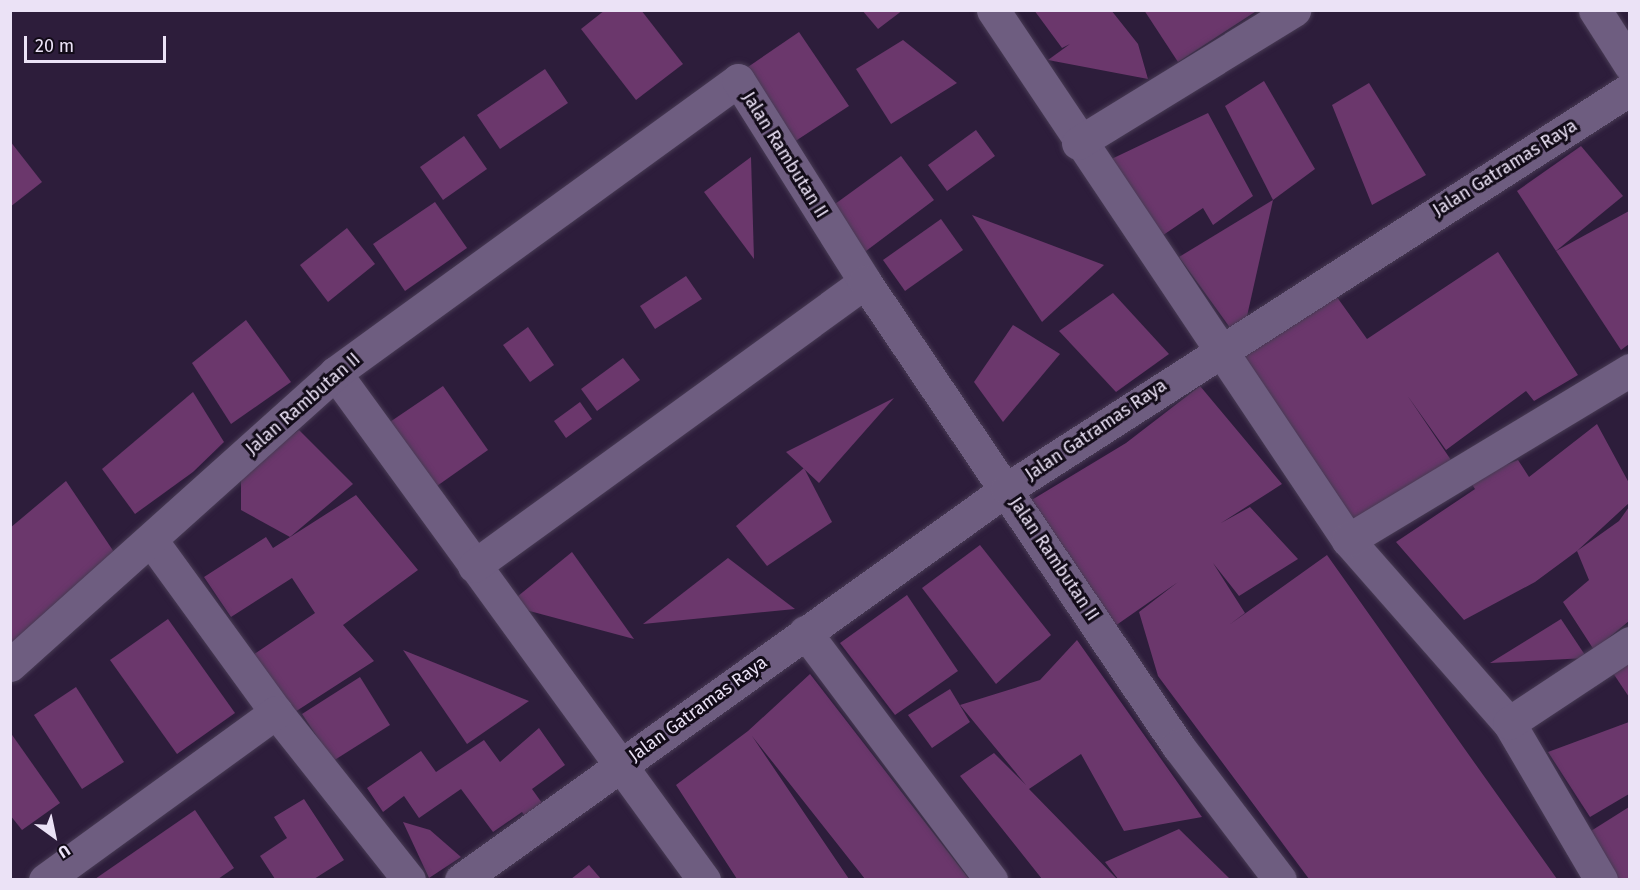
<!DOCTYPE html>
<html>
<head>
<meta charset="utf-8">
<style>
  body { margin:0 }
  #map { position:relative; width:1640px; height:890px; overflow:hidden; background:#2d1d3b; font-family:"Fira Sans",sans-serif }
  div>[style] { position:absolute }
  .building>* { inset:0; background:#6b376c }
  .roads { filter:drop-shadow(0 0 2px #483b54) drop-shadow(0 0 2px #483b54) }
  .minor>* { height:33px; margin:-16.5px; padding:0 16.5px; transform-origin:16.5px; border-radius:16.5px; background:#6e5d80 }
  span { translate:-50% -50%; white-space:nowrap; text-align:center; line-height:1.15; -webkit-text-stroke:6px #120b18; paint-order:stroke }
  .street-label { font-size:18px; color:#ebe2f6 }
  .frame { position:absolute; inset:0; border:12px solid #ebe2f6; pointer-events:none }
  .north { position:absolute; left:24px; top:806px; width:60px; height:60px; -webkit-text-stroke:4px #120b18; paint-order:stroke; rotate:147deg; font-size:16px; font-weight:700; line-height:24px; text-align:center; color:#ebe2f6 }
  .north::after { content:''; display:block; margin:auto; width:21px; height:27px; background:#ebe2f6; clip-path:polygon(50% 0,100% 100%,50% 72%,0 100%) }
  .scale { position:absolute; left:24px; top:36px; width:142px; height:27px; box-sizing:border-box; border:3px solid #ebe2f6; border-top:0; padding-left:8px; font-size:18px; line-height:21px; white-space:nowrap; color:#ebe2f6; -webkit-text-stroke:4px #120b18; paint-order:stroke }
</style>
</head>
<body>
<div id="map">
  <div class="building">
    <i style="clip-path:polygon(605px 10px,641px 10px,683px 64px,636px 100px,581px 29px)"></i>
    <i style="clip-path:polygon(862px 10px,903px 10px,878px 29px)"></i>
    <i style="clip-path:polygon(1034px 10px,1111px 10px,1138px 44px,1148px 79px,1048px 60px,1070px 44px,1062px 48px)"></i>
    <i style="clip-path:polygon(1144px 10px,1258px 10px,1178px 62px)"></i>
    <i style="clip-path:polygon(799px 32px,849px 106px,794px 142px,745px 69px)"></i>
    <i style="clip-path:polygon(903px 40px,957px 83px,891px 124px,856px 69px)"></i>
    <i style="clip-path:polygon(545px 69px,568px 103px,500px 149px,477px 115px)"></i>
    <i style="clip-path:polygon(1264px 81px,1315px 169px,1273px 200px,1225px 106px)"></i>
    <i style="clip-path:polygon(1369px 83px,1426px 175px,1372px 205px,1332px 105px)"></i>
    <i style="clip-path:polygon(1208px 113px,1253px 196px,1213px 225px,1203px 208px,1150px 244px,1101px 164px)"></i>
    <i style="clip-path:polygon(976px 130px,995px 156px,947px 191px,928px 165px)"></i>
    <i style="clip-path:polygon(464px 136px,487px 169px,443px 200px,420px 167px)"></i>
    <i style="clip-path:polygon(10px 141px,42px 182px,10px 207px)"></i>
    <i style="clip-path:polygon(1581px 146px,1623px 196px,1556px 251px,1517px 191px)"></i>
    <i style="clip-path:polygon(901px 156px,934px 200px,858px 257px,824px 212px)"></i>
    <i style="clip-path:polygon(751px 157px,754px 259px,704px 192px)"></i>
    <i style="clip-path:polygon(1273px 200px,1241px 343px,1179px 257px)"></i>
    <i style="clip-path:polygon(435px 202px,467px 248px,405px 291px,373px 244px)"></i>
    <i style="clip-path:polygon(1629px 211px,1629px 344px,1621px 350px,1556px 251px)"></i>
    <i style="clip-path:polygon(972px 215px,1104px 265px,1042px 322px)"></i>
    <i style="clip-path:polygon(941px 219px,963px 250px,905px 291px,883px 260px)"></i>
    <i style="clip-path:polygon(347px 228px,375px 264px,328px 302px,300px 265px)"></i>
    <i style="clip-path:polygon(1498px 252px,1578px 375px,1534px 401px,1526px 391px,1446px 450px,1407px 395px,1451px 460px,1345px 529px,1238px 360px,1334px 293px,1367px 339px)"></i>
    <i style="clip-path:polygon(686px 276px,702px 299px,655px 329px,640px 306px)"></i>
    <i style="clip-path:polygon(1113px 293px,1169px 354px,1116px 392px,1059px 331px)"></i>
    <i style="clip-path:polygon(246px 320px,291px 382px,231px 424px,192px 363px)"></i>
    <i style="clip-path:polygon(1013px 325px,1060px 354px,1003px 422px,974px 382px)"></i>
    <i style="clip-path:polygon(528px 327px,554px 365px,530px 382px,503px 345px)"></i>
    <i style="clip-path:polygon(623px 358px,640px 380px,597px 411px,581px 389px)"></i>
    <i style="clip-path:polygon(443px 386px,488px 450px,427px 493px,381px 428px)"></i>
    <i style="clip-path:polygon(1200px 386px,1282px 484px,1221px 523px,1250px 507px,1298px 559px,1239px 596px,1213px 563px,1245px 613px,1229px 625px,1327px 555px,1557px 879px,1309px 879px,1158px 676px,1139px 612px,1178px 582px,1115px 626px,1030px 501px,1126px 443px)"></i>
    <i style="clip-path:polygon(193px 392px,224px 442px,193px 472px,135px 514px,102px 469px)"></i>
    <i style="clip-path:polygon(894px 398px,819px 483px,786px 452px)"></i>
    <i style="clip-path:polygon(580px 402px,592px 419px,566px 438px,554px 421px)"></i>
    <i style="clip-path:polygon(1597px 424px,1629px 483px,1629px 503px,1577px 551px,1619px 521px,1629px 507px,1629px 621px,1594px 650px,1563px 602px,1589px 580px,1577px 551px,1535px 582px,1464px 620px,1396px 542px,1475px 489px,1469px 480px,1518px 460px,1529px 477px)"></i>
    <i style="clip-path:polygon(299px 430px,353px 484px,290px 537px,241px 510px,241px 473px)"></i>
    <i style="clip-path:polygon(804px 468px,832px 522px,767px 566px,736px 526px)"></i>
    <i style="clip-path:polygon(66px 481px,114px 552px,10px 648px,10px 528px)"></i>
    <i style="clip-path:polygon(356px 495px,418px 570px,343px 625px,374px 661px,284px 719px,250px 657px,315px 613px,292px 578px,231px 617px,204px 577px,266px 537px,273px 548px)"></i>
    <i style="clip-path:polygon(980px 545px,1051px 635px,996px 684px,922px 588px)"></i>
    <i style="clip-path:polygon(572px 552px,634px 639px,507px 605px)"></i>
    <i style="clip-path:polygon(728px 558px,795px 609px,643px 624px)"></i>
    <i style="clip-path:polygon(907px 595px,958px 671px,895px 715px,840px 643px)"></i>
    <i style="clip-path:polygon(168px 619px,235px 713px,177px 754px,110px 660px)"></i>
    <i style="clip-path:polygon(1561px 619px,1587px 658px,1490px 663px)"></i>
    <i style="clip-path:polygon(1077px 640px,1202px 817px,1124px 831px,1081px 754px,1029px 789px,1117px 879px,1042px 879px,960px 776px,994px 753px,1026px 785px,960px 705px,1040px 680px)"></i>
    <i style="clip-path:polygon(403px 650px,529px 701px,467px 744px)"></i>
    <i style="clip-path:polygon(1629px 664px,1629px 697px,1613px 673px)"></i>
    <i style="clip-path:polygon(810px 674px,969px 879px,865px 879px,752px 736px,849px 879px,737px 879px,676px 785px,748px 731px)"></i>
    <i style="clip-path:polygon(360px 677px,390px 725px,333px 761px,302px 714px)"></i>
    <i style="clip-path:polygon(76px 687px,124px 762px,82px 789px,34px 715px)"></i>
    <i style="clip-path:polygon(950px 689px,970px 722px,932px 748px,908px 715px)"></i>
    <i style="clip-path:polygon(1629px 722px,1629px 794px,1590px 817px,1548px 752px)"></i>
    <i style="clip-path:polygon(539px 728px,565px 765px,532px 789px,547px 810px,530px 823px,522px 812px,493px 832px,461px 789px,419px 818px,404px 796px,383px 812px,367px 788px,421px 751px,436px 772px,484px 740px,500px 762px)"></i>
    <i style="clip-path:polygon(10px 732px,60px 803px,22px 830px,10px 815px)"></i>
    <i style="clip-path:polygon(304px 799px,344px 860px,314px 879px,275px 879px,260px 856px,287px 838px,274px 817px)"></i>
    <i style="clip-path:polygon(1629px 807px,1629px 879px,1608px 879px,1583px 836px)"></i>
    <i style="clip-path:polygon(195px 810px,234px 868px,218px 879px,95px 879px)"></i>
    <i style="clip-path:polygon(403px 822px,430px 830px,461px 857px,429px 878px)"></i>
    <i style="clip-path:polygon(1179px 829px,1230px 879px,1118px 879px,1105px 862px)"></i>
    <i style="clip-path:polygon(589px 865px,601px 879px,571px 879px)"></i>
  </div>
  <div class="roads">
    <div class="minor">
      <i style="left:993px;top:10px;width:638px;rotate:56.19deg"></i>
      <i style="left:1348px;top:540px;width:244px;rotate:48.7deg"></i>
      <i style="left:1509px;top:723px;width:182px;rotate:59.6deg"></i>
      <i style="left:1595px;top:10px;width:65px;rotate:57.5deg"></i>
      <i style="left:1078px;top:143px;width:254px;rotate:-31.6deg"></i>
      <i style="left:335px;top:373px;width:627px;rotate:53.95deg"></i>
      <i style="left:151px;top:540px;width:213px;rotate:54deg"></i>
      <i style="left:276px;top:712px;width:214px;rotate:51.6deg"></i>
      <i style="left:1348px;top:540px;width:329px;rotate:-31.1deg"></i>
      <i style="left:474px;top:566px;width:483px;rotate:-36deg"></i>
      <i style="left:805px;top:632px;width:310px;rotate:53.1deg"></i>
      <i style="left:10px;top:665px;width:437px;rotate:-41.9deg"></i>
      <i style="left:335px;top:373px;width:498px;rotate:-36deg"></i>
      <i style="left:738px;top:80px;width:239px;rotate:57.8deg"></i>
      <i style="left:865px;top:282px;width:560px;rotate:56deg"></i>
      <i style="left:1178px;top:746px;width:168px;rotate:52.7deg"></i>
      <i style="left:1509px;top:723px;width:145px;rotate:-33.5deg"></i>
      <i style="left:45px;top:880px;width:286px;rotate:-36deg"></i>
      <i style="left:461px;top:880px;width:672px;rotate:-35.61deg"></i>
      <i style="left:1007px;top:489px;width:740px;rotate:-32.7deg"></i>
    </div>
  </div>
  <div class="street-label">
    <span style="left:785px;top:155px;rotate:58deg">Jalan Rambutan II</span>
    <span style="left:1505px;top:168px;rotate:-32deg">Jalan Gatramas Raya</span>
    <span style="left:303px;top:404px;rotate:-41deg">Jalan Rambutan II</span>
    <span style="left:1096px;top:430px;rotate:-34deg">Jalan Gatramas Raya</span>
    <span style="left:1054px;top:559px;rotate:56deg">Jalan Rambutan II</span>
    <span style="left:698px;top:709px;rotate:-36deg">Jalan Gatramas Raya</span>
  </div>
  <div class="frame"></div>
  <div class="north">U</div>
  <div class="scale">20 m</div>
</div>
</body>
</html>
